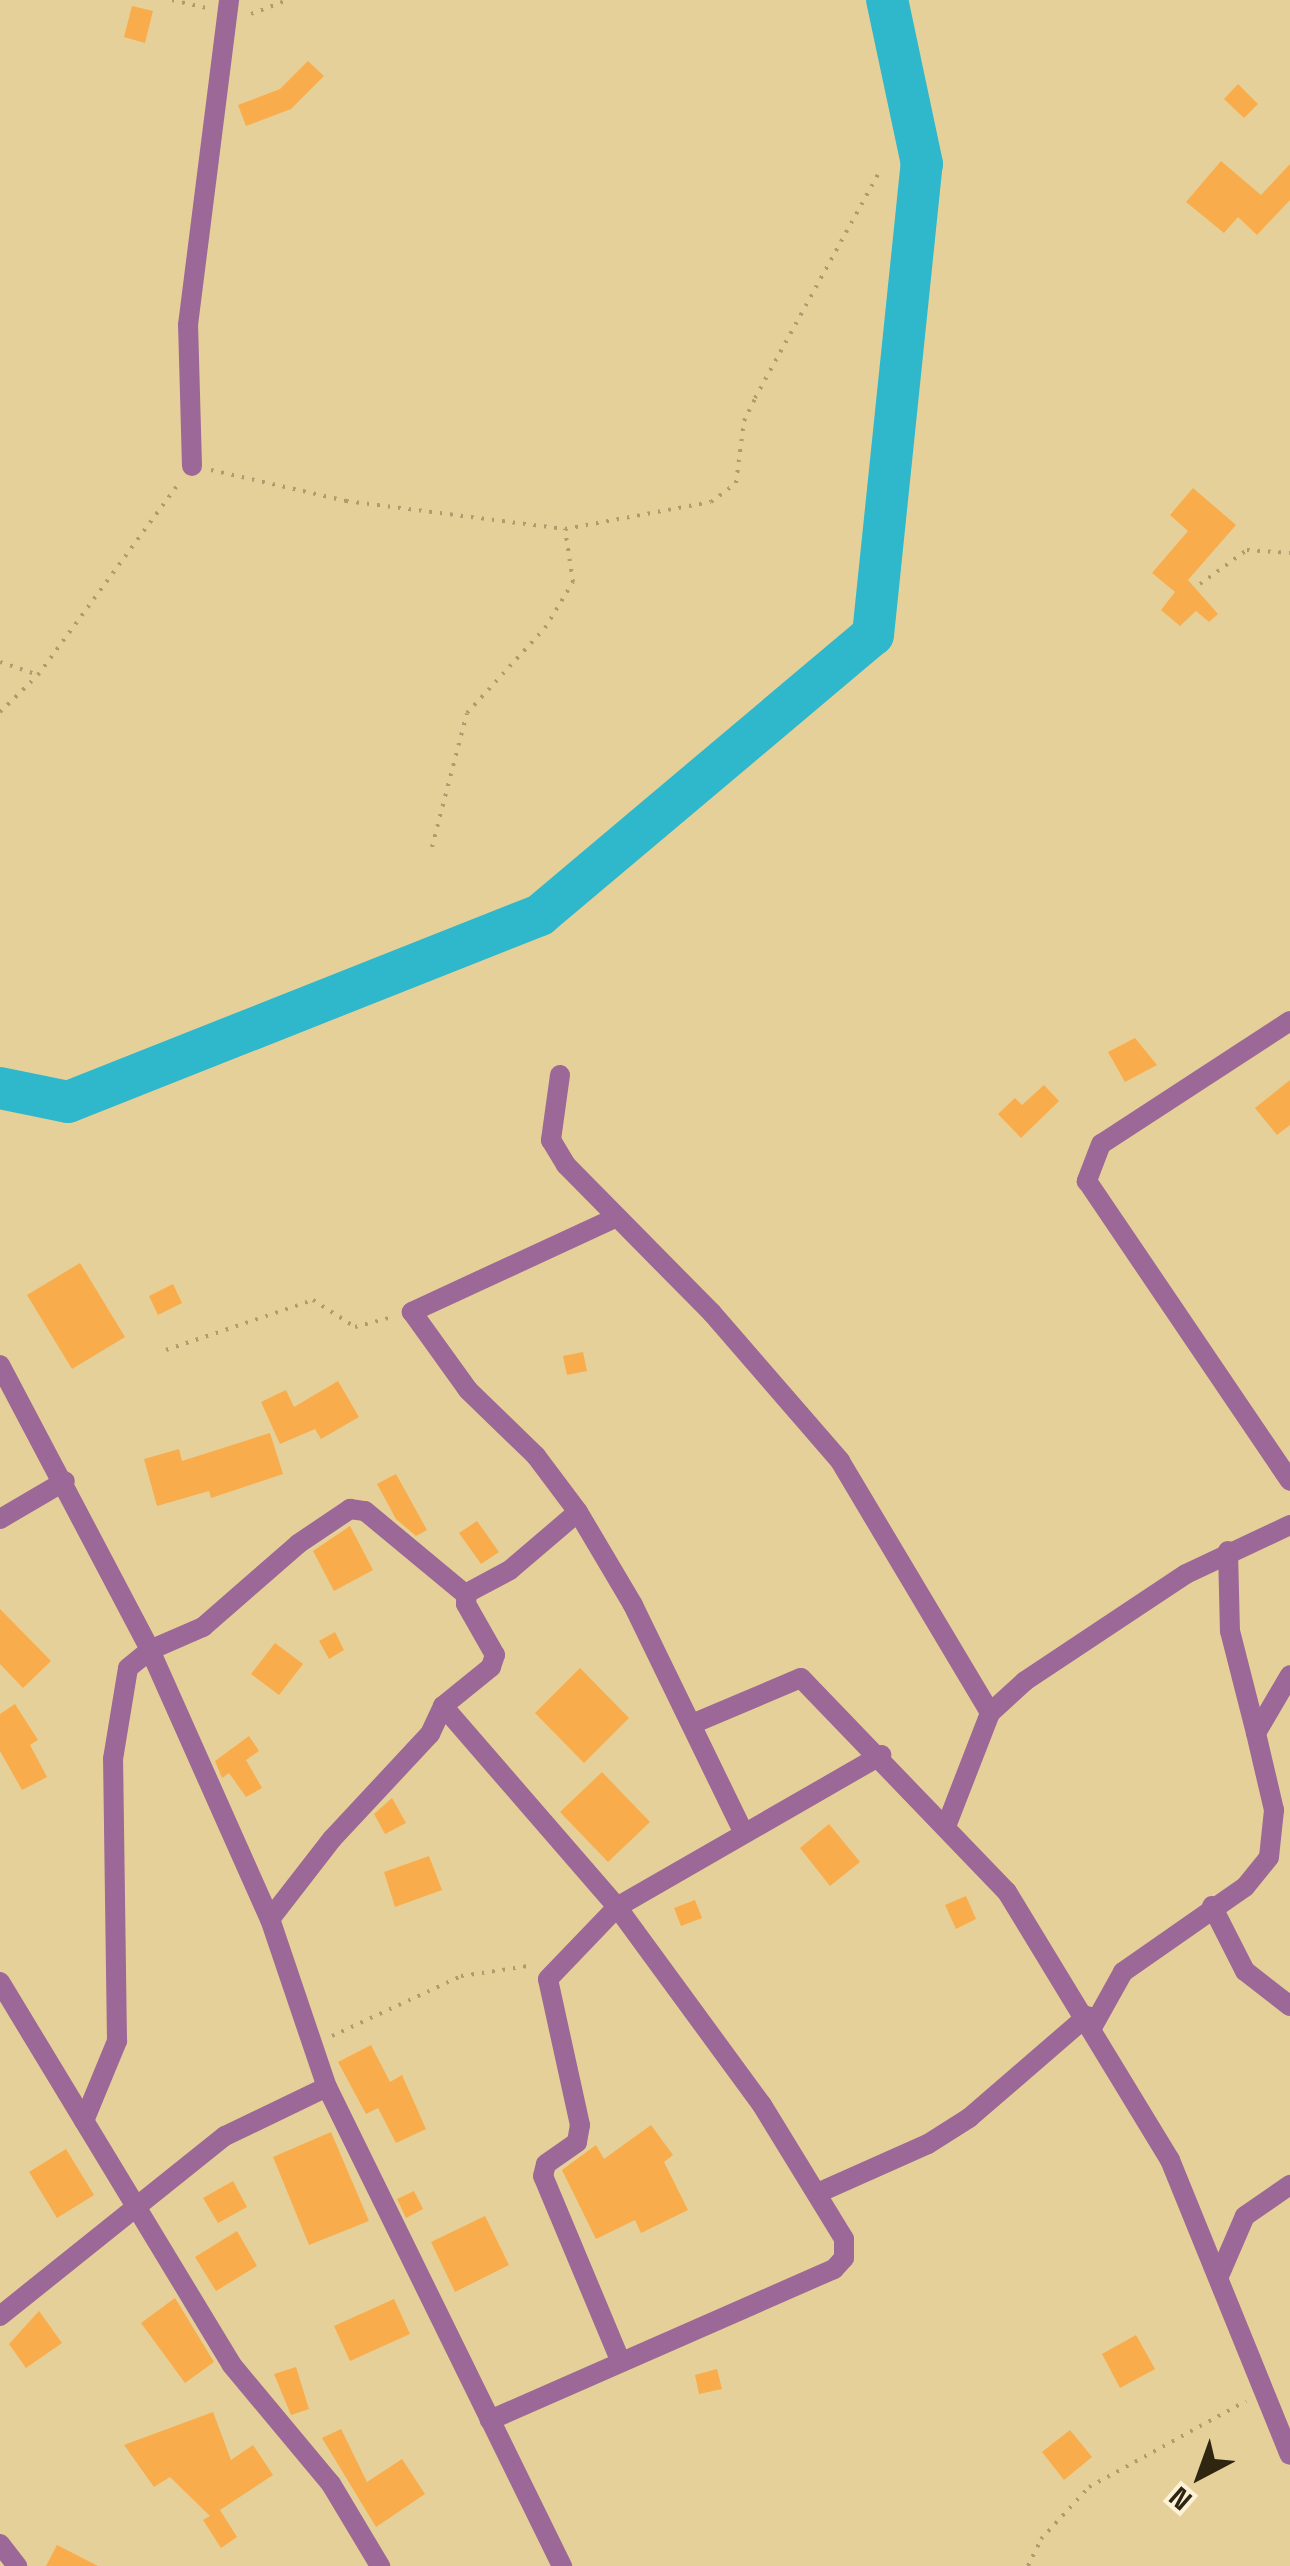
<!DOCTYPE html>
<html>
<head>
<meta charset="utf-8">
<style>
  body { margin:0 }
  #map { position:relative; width:1290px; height:2566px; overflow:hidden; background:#e6d099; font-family:"Space Grotesk",sans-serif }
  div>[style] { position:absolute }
  .river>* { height:42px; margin:-21px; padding:0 21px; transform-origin:21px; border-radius:21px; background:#2fb8cb }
  .building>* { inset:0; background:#f9ac4b }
  .path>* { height:4px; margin-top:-2px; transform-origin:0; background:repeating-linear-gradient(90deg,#ae9c6f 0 2.5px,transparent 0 10.5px) }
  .minor>* { height:20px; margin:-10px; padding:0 10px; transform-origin:10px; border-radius:10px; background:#9b6897 }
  span { translate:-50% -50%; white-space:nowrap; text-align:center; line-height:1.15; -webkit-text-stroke:8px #fdf2d7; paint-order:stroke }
  .north { position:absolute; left:1150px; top:2426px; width:100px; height:100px; -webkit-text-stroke:8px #fdf2d7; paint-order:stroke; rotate:221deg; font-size:28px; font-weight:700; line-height:40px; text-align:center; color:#2e2610 }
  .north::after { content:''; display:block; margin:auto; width:35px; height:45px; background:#2e2610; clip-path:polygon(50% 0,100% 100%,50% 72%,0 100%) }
</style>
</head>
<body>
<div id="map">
  <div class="river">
    <i style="left:0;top:1088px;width:69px;rotate:11.6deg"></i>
    <i style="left:68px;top:1102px;width:508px;rotate:-21.61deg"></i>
    <i style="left:540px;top:915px;width:435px;rotate:-40.1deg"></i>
    <i style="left:873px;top:635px;width:474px;rotate:-84.1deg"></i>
    <i style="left:922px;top:164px;width:168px;rotate:-102deg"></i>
  </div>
  <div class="building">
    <i style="clip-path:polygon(132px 6px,153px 11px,145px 43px,124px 37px)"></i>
    <i style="clip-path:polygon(308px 61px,324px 76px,291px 109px,246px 126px,238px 105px,280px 89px)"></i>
    <i style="clip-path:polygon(1238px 84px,1258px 104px,1244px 118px,1224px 99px)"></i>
    <i style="clip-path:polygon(1221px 161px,1261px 195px,1290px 164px,1290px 200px,1257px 235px,1238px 217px,1224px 233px,1186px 202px)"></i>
    <i style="clip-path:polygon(1193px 488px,1236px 525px,1188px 580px,1218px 614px,1209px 622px,1196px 611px,1180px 626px,1161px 610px,1175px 592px,1152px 573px,1188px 531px,1170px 515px)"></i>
    <i style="clip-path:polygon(1135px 1038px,1157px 1065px,1125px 1082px,1108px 1052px)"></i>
    <i style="clip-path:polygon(1290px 1080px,1290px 1125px,1277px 1135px,1255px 1108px)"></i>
    <i style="clip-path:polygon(1044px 1085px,1059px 1101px,1021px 1138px,998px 1114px,1015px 1098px,1022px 1105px)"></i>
    <i style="clip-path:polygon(80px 1263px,125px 1337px,72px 1369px,27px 1295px)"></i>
    <i style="clip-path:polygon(173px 1284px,182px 1303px,158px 1315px,149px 1296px)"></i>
    <i style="clip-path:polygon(583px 1352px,587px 1371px,567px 1375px,563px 1356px)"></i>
    <i style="clip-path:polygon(338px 1381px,359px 1417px,321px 1439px,315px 1429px,280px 1444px,261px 1402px,286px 1390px,294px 1407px)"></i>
    <i style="clip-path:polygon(270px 1433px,283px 1474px,211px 1498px,209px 1491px,157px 1506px,144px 1459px,179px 1449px,182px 1461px)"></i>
    <i style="clip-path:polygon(396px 1474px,427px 1530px,416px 1536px,396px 1519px,377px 1484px)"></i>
    <i style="clip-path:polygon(477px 1521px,499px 1552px,481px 1564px,459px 1533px)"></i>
    <i style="clip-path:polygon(350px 1526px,373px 1570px,334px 1591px,313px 1551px)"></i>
    <i style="clip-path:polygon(0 1609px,51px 1661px,23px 1688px,0 1664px)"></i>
    <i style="clip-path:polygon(335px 1632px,344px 1650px,329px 1659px,319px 1641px)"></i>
    <i style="clip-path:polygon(275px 1643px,303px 1664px,279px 1695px,251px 1674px)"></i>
    <i style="clip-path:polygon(580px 1668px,629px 1718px,584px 1763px,535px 1713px)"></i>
    <i style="clip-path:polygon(15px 1704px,38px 1740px,30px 1745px,47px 1777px,22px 1790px,0 1751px,0 1714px)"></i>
    <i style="clip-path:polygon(249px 1736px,259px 1751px,246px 1760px,262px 1788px,246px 1797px,229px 1773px,222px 1778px,215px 1761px)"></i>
    <i style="clip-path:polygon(602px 1772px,650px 1822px,608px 1862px,560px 1812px)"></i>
    <i style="clip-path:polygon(392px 1798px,406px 1823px,385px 1834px,374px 1814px)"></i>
    <i style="clip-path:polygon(829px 1824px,860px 1862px,830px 1886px,800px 1848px)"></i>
    <i style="clip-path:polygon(429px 1856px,442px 1890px,395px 1907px,384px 1872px)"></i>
    <i style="clip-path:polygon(966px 1896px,976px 1919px,956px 1929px,945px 1905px)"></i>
    <i style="clip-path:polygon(695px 1900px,702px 1918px,681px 1926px,674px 1908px)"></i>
    <i style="clip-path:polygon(371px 2045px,390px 2082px,402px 2075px,426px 2129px,396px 2143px,378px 2108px,366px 2114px,338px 2062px)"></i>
    <i style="clip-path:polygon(651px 2125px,673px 2155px,664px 2162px,688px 2210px,641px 2233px,635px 2220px,596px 2239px,562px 2170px,596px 2145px,604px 2159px)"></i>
    <i style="clip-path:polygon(331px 2132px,369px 2221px,309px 2245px,273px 2157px)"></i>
    <i style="clip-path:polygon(66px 2149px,94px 2195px,57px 2218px,29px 2172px)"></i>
    <i style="clip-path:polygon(233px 2181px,247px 2207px,218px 2223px,203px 2198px)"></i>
    <i style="clip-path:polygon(414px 2191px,423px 2209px,406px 2218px,397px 2199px)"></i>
    <i style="clip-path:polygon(485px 2216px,509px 2265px,455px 2292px,431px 2242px)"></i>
    <i style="clip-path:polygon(237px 2231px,257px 2266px,216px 2291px,195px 2257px)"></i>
    <i style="clip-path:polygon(175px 2298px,214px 2362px,185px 2383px,141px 2323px)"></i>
    <i style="clip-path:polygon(394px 2299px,410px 2334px,350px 2361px,334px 2326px)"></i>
    <i style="clip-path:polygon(39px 2311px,62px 2343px,26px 2368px,9px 2344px)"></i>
    <i style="clip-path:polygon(1136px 2335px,1155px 2369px,1120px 2388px,1102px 2354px)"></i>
    <i style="clip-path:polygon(296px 2367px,309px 2409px,291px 2415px,274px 2374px)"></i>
    <i style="clip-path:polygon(717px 2369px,722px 2389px,699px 2394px,695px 2375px)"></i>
    <i style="clip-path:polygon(213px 2412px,231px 2460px,253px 2445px,273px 2475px,220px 2510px,237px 2537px,221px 2548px,203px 2520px,210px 2516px,170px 2477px,154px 2487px,124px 2445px)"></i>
    <i style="clip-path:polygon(341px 2429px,367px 2482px,402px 2459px,425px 2494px,376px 2527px,322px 2438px)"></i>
    <i style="clip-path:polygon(1070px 2430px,1092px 2457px,1064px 2480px,1042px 2452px)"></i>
    <i style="clip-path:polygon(57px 2545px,98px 2566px,46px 2566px)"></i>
  </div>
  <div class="path">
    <i style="left:172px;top:0;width:35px;rotate:13deg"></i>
    <i style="left:251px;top:14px;width:40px;rotate:-21deg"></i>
    <i style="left:211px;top:470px;width:139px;rotate:12.9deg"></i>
    <i style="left:346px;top:501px;width:221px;rotate:7.3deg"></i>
    <i style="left:565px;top:529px;width:148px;rotate:-10.5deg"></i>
    <i style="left:711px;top:502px;width:31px;rotate:-37deg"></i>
    <i style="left:736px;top:483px;width:63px;rotate:-82.6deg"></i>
    <i style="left:744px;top:421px;width:25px;rotate:-64deg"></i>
    <i style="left:755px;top:398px;width:258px;rotate:-61.2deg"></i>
    <i style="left:1200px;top:584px;width:58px;rotate:-35.9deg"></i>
    <i style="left:1247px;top:550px;width:43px;rotate:4deg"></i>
    <i style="left:0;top:662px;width:40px;rotate:18.9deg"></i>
    <i style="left:38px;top:675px;width:240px;rotate:-53.7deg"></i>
    <i style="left:0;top:712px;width:53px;rotate:-44.2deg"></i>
    <i style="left:432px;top:847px;width:138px;rotate:-75.4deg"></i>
    <i style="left:467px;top:713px;width:115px;rotate:-47.5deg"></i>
    <i style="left:545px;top:628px;width:54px;rotate:-58.7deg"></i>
    <i style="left:573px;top:582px;width:54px;rotate:-98.6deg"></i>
    <i style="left:166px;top:1350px;width:155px;rotate:-18.8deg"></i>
    <i style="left:313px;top:1300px;width:50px;rotate:32.7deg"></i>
    <i style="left:355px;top:1327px;width:39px;rotate:-15deg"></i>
    <i style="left:332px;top:2036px;width:142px;rotate:-24.9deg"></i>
    <i style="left:461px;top:1976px;width:68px;rotate:-8.5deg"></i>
    <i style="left:1028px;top:2566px;width:30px;rotate:-64deg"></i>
    <i style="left:1041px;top:2539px;width:71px;rotate:-47.3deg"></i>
    <i style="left:1089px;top:2487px;width:179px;rotate:-28.7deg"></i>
  </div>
  <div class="minor">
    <i style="left:192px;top:466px;width:141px;rotate:-91.6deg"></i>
    <i style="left:188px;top:325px;width:328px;rotate:-82.8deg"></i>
    <i style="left:1290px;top:1021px;width:225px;rotate:146.9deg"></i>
    <i style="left:1101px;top:1144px;width:40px;rotate:111deg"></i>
    <i style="left:1087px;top:1181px;width:362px;rotate:55.9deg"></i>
    <i style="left:560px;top:1075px;width:66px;rotate:97.9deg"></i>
    <i style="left:551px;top:1140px;width:29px;rotate:59deg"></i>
    <i style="left:566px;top:1165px;width:208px;rotate:45.4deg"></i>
    <i style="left:712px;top:1313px;width:196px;rotate:49.1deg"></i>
    <i style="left:840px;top:1461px;width:293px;rotate:59.2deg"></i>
    <i style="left:615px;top:1218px;width:224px;rotate:155.2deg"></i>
    <i style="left:412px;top:1312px;width:96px;rotate:54.3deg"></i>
    <i style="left:468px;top:1390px;width:95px;rotate:44.1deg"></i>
    <i style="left:536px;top:1456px;width:70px;rotate:53.1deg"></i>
    <i style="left:578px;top:1512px;width:108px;rotate:59.4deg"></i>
    <i style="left:633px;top:1605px;width:249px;rotate:64.1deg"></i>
    <i style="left:0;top:1365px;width:322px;rotate:62.2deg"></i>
    <i style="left:150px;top:1650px;width:295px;rotate:66deg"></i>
    <i style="left:270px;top:1919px;width:177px;rotate:71.3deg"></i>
    <i style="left:327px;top:2087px;width:534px;rotate:63.87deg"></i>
    <i style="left:0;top:1519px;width:75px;rotate:-30.3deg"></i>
    <i style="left:1228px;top:1551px;width:80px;rotate:88.6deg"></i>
    <i style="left:1230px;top:1631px;width:105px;rotate:75.7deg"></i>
    <i style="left:443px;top:1706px;width:266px;rotate:49.1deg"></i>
    <i style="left:617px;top:1907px;width:245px;rotate:53.8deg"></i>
    <i style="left:762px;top:2105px;width:157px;rotate:58.5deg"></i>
    <i style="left:844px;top:2239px;width:19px;rotate:90deg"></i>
    <i style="left:844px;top:2258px;width:15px;rotate:132deg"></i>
    <i style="left:834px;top:2269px;width:376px;rotate:156.3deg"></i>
    <i style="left:692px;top:1724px;width:118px;rotate:-22.9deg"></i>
    <i style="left:801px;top:1678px;width:297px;rotate:46.1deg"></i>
    <i style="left:1007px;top:1892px;width:314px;rotate:58.7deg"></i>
    <i style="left:1170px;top:2160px;width:318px;rotate:67.9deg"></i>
    <i style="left:947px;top:1824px;width:119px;rotate:-68.8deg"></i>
    <i style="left:990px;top:1713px;width:47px;rotate:-42.4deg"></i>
    <i style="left:1025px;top:1681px;width:193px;rotate:-33.6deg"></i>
    <i style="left:1186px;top:1574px;width:115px;rotate:-25.2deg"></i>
    <i style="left:1212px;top:1906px;width:73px;rotate:63.1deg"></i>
    <i style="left:1245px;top:1971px;width:57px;rotate:37.9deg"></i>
    <i style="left:270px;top:1919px;width:101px;rotate:-52.2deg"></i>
    <i style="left:332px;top:1839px;width:144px;rotate:-47deg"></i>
    <i style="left:430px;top:1734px;width:31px;rotate:-65deg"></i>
    <i style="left:443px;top:1706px;width:62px;rotate:-39.1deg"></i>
    <i style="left:491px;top:1667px;width:13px;rotate:-72deg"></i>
    <i style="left:495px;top:1655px;width:59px;rotate:-119.6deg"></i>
    <i style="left:466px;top:1604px;width:11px;rotate:-85deg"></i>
    <i style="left:467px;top:1593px;width:49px;rotate:-28.1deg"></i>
    <i style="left:510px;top:1570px;width:89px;rotate:-40.5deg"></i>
    <i style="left:0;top:1982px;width:446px;rotate:58.8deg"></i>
    <i style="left:231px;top:2364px;width:156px;rotate:50.2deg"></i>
    <i style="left:331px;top:2484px;width:96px;rotate:59.1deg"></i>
    <i style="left:1093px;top:2026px;width:62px;rotate:-60.9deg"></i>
    <i style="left:1123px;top:1972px;width:149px;rotate:-34.9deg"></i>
    <i style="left:1245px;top:1887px;width:38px;rotate:-51deg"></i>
    <i style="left:1269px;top:1857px;width:47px;rotate:-83.9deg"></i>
    <i style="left:1274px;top:1810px;width:79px;rotate:-103.2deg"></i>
    <i style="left:1256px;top:1733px;width:67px;rotate:-59.6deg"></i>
    <i style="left:84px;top:2121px;width:87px;rotate:-67.6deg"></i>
    <i style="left:117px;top:2041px;width:282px;rotate:-90.8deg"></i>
    <i style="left:113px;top:1759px;width:92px;rotate:-80.6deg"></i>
    <i style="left:128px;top:1668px;width:28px;rotate:-39deg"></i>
    <i style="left:150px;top:1650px;width:58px;rotate:-23.5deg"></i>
    <i style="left:203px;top:1627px;width:126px;rotate:-41.1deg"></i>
    <i style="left:298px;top:1544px;width:63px;rotate:-33.9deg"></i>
    <i style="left:350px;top:1509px;width:15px;rotate:8deg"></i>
    <i style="left:365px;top:1511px;width:131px;rotate:39.7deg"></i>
    <i style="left:820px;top:2192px;width:118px;rotate:-24deg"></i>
    <i style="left:928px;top:2144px;width:49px;rotate:-32.4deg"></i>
    <i style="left:969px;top:2118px;width:156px;rotate:-40.8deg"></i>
    <i style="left:1219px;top:2276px;width:65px;rotate:-66.6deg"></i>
    <i style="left:1245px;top:2216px;width:55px;rotate:-34.6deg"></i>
    <i style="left:0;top:2316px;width:288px;rotate:-38.7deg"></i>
    <i style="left:225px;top:2136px;width:113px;rotate:-25.7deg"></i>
    <i style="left:620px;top:2360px;width:199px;rotate:-112.7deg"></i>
    <i style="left:543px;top:2176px;width:12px;rotate:-76deg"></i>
    <i style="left:546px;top:2164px;width:38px;rotate:-35deg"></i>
    <i style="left:577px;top:2142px;width:17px;rotate:-80deg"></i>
    <i style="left:580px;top:2125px;width:149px;rotate:-102.4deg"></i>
    <i style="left:548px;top:1979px;width:100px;rotate:-46.2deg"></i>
    <i style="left:617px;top:1907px;width:305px;rotate:-29.9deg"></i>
    <i style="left:0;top:2544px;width:28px;rotate:52deg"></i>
  </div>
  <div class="north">N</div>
</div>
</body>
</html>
